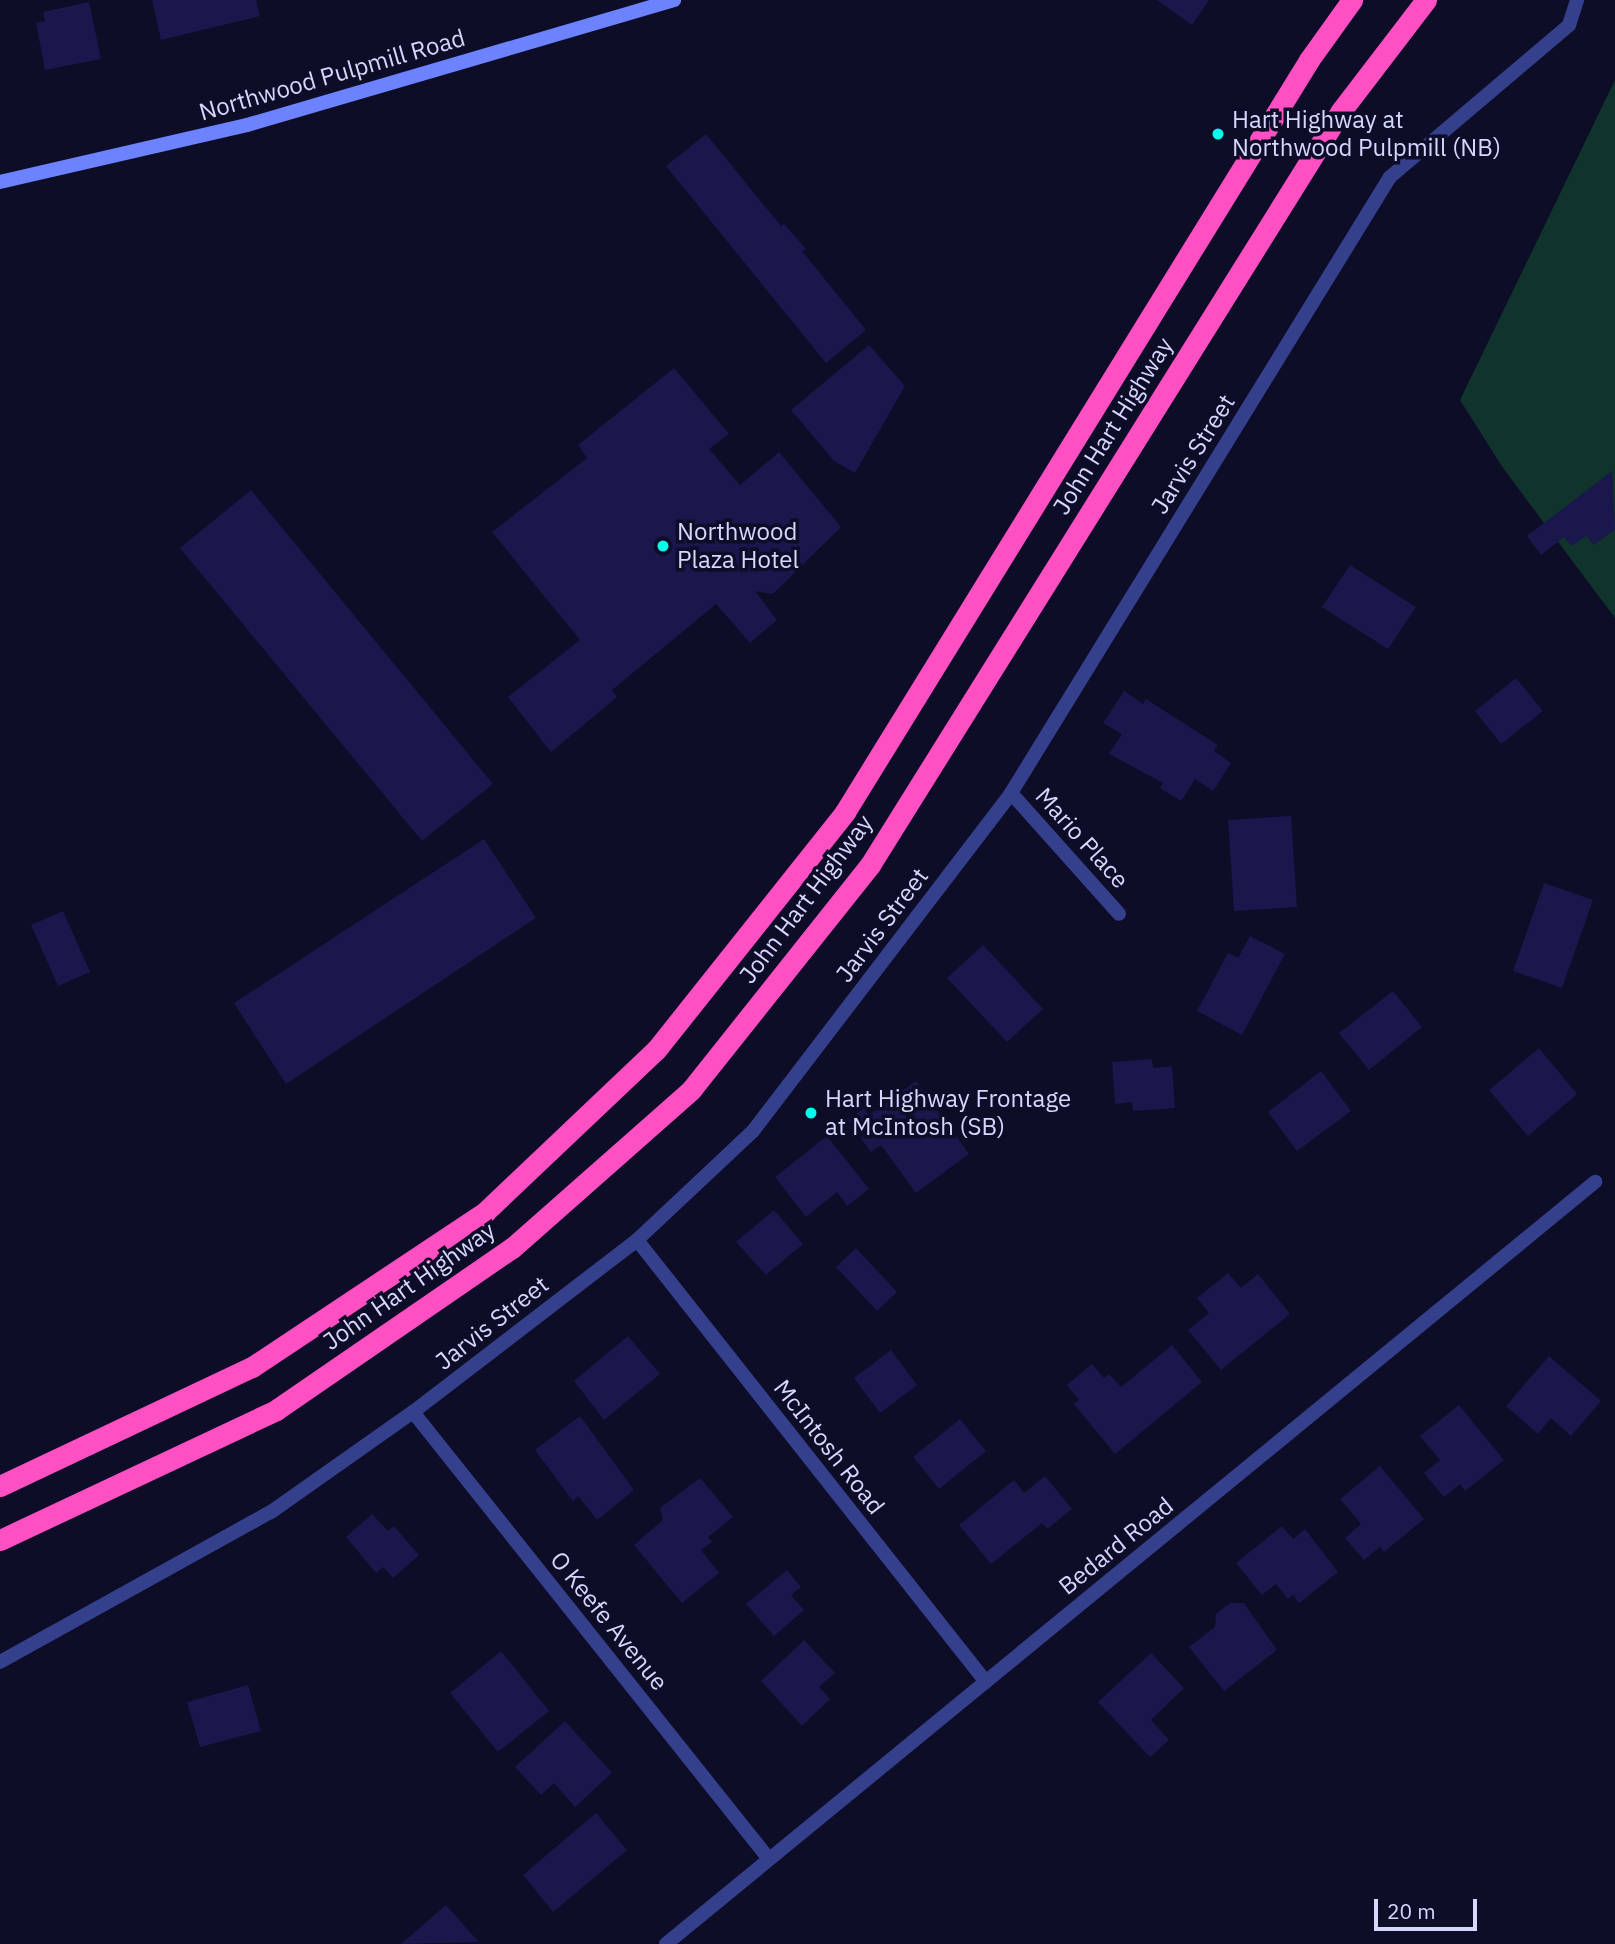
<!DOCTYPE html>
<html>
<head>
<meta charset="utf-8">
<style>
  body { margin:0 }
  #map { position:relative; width:1615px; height:1944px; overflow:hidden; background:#0d0d28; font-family:"IBM Plex Sans",sans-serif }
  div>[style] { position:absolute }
  .green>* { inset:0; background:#10332c }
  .building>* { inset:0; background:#19174b }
  .street>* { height:14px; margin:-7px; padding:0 7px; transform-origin:7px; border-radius:7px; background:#34408c }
  .secondary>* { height:14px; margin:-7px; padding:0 7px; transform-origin:7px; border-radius:7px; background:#6c82ff }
  .highway>* { height:21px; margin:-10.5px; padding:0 10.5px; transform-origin:10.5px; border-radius:10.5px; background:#ff50c3 }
  .dots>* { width:19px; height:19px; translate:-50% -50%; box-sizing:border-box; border:4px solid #0d0d28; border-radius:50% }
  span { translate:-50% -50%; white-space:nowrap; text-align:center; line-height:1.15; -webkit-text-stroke:7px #0d0d28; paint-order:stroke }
  .street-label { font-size:24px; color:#d5d7ff }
  .poi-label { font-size:24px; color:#d5d7ff }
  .left { translate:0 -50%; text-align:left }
  .scale { position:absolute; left:1374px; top:1899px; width:103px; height:32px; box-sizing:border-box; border:4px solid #d5d7ff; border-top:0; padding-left:9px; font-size:21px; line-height:24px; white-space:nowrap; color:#d5d7ff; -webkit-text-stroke:5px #0d0d28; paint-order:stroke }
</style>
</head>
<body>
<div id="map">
  <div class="green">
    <i style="clip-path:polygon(1615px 80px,1615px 618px,1503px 468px,1460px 400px)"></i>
  </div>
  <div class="building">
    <i style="clip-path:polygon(152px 0,256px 0,260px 16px,161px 40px)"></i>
    <i style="clip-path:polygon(1157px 0,1209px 0,1192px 25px)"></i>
    <i style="clip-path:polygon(89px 2px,101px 59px,45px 70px,36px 23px,45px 21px,43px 12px)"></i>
    <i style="clip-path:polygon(706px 134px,781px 226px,784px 224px,806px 249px,802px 251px,866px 330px,826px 363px,666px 166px)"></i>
    <i style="clip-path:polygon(869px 345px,905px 386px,855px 473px,834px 461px,791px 410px)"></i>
    <i style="clip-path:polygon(674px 368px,729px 434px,709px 449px,740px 485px,779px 452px,841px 527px,773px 594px,755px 591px,777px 620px,750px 643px,716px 604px,612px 690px,617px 697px,551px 752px,508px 697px,580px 640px,492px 532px,587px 458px,578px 445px)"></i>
    <i style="clip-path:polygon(1612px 471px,1615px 529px,1594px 545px,1586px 536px,1572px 546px,1564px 537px,1541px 555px,1527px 536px)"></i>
    <i style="clip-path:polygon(251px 490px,493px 784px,422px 841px,180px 548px)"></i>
    <i style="clip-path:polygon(1350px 565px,1416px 607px,1388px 649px,1322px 607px)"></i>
    <i style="clip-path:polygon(1516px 678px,1543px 711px,1501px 744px,1475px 711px)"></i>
    <i style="clip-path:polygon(1124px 691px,1143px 704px,1146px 699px,1218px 745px,1214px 751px,1231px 763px,1213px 791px,1195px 779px,1181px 801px,1160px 788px,1163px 783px,1109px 754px,1122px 734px,1103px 723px)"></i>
    <i style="clip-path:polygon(1291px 816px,1297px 907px,1234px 911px,1228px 820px)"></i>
    <i style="clip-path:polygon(484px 839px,536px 918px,286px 1084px,234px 1003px)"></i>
    <i style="clip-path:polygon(1544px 883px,1593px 900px,1562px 988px,1513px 971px)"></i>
    <i style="clip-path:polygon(63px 911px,90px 972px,58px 986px,31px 925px)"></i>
    <i style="clip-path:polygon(1250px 936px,1285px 954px,1242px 1035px,1197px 1011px,1228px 953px,1238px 958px)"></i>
    <i style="clip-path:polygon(983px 945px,1043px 1009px,1007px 1042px,947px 978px)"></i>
    <i style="clip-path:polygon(1393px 991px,1422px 1027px,1369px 1070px,1339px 1033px)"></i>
    <i style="clip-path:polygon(1539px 1048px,1577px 1094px,1528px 1136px,1489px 1090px)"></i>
    <i style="clip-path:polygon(1152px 1059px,1153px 1068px,1172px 1066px,1175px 1108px,1133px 1111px,1132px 1102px,1115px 1104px,1112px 1062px)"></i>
    <i style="clip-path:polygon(1321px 1071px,1351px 1111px,1297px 1151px,1268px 1112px)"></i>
    <i style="clip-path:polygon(916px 1081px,969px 1154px,916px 1193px,881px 1145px,871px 1152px,848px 1120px,864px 1108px,869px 1115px)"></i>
    <i style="clip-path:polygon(827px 1136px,869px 1189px,847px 1206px,837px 1192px,806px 1217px,775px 1177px)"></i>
    <i style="clip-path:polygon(774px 1210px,803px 1244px,766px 1275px,736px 1242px)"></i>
    <i style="clip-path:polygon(856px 1248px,897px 1292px,877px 1311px,836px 1267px)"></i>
    <i style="clip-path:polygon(1228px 1273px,1241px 1288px,1258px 1274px,1290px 1314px,1221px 1370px,1188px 1330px,1209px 1313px,1197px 1298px)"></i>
    <i style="clip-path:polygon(628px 1336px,660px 1374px,604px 1420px,574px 1381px)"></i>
    <i style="clip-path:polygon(1172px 1345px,1202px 1382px,1115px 1454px,1074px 1404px,1079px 1400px,1067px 1385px,1092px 1364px,1104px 1378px,1109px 1374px,1121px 1387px)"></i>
    <i style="clip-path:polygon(891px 1350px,917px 1385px,880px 1413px,854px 1378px)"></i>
    <i style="clip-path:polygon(1549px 1356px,1601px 1401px,1571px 1436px,1551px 1418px,1538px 1434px,1506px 1406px)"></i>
    <i style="clip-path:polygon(1459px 1405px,1504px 1460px,1465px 1491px,1460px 1484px,1444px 1497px,1424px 1473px,1440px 1460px,1420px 1436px)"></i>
    <i style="clip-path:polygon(580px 1416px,634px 1490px,597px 1520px,578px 1496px,573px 1501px,535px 1450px)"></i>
    <i style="clip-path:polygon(960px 1419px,986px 1451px,939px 1489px,913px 1457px)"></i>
    <i style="clip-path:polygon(1380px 1466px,1424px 1519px,1384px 1552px,1380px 1547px,1364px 1560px,1345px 1538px,1361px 1524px,1340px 1499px)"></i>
    <i style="clip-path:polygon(1045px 1476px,1072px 1509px,1047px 1529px,1042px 1523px,991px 1564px,959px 1525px,1014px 1480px,1024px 1493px)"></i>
    <i style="clip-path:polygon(700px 1478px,733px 1517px,708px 1537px,712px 1542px,701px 1550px,719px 1573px,682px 1603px,634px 1545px,663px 1520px,660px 1508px)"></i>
    <i style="clip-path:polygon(372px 1514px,388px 1531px,394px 1526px,419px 1555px,393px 1578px,383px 1567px,376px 1573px,346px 1537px)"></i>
    <i style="clip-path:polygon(1282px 1526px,1293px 1539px,1305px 1529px,1338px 1572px,1299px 1603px,1293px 1595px,1288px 1599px,1276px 1584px,1262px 1595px,1236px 1563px)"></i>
    <i style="clip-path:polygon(787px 1570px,801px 1587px,791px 1595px,804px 1610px,774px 1636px,746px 1604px)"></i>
    <i style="clip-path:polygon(1230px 1603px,1244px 1603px,1277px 1650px,1224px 1691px,1189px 1647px,1215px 1627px,1216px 1614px)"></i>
    <i style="clip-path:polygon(804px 1640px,835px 1673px,819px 1687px,830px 1699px,802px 1726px,761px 1681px)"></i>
    <i style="clip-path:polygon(501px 1651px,549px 1711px,498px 1752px,450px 1693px)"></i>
    <i style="clip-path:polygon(1151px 1653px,1184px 1688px,1151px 1720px,1169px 1740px,1150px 1757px,1098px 1702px)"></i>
    <i style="clip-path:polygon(248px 1685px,261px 1731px,200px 1747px,187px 1702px)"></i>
    <i style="clip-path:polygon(565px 1721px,612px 1773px,575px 1807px,554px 1783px,541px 1795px,515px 1767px)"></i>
    <i style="clip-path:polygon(596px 1813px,627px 1850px,553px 1912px,523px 1875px)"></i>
    <i style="clip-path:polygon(446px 1905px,479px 1942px,401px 1944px)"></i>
  </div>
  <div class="street">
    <i style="left:1011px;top:793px;width:162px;rotate:48.2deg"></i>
    <i style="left:637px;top:1240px;width:563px;rotate:51.71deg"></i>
    <i style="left:413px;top:1412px;width:571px;rotate:51.47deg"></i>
    <i style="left:0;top:1662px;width:310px;rotate:-29deg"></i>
    <i style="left:271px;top:1512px;width:174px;rotate:-35.2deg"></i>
    <i style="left:413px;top:1412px;width:282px;rotate:-37.5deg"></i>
    <i style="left:637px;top:1240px;width:159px;rotate:-43.2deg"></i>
    <i style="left:753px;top:1131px;width:425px;rotate:-52.6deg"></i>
    <i style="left:1011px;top:793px;width:723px;rotate:-58.4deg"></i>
    <i style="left:1390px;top:177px;width:235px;rotate:-40.3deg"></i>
    <i style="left:1569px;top:25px;width:26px;rotate:-72deg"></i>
    <i style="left:666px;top:1944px;width:1202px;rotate:-39.36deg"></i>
  </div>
  <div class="secondary">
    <i style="left:0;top:182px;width:253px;rotate:-13deg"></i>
    <i style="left:247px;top:125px;width:445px;rotate:-16.3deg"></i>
  </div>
  <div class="highway">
    <i style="left:0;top:1486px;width:279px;rotate:-25.3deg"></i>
    <i style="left:252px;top:1367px;width:280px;rotate:-33.6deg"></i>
    <i style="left:485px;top:1212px;width:236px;rotate:-43.5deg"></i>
    <i style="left:656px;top:1050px;width:304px;rotate:-51.5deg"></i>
    <i style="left:845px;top:812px;width:884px;rotate:-58.32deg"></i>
    <i style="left:1309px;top:60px;width:74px;rotate:-54.4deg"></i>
    <i style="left:0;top:1540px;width:305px;rotate:-25.2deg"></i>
    <i style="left:276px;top:1410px;width:286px;rotate:-34.5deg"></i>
    <i style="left:512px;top:1248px;width:239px;rotate:-41.4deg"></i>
    <i style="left:691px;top:1090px;width:288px;rotate:-51.5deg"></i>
    <i style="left:870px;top:865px;width:889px;rotate:-58.01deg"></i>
    <i style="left:1341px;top:111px;width:140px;rotate:-52.6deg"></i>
  </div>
  <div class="dots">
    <i style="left:1218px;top:134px;background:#01ffec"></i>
    <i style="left:663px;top:546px;background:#01ffec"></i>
    <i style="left:811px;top:1113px;background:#01ffec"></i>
  </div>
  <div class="street-label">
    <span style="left:332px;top:75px;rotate:-16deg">Northwood Pulpmill Road</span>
    <span style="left:1113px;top:426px;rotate:-58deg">John Hart Highway</span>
    <span style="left:1193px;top:454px;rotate:-58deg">Jarvis Street</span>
    <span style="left:1082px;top:838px;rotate:48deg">Mario Place</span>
    <span style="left:806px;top:899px;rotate:-53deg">John Hart Highway</span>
    <span style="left:882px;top:925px;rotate:-53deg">Jarvis Street</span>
    <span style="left:409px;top:1286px;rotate:-35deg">John Hart Highway</span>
    <span style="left:492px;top:1323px;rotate:-38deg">Jarvis Street</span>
    <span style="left:829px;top:1447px;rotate:52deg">McIntosh Road</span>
    <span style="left:1116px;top:1546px;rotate:-39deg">Bedard Road</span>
    <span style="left:609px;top:1621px;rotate:51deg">O Keefe Avenue</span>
  </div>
  <div class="poi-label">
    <span class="left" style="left:1232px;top:134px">Hart Highway at<br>Northwood Pulpmill (NB)</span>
    <span class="left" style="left:677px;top:546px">Northwood<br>Plaza Hotel</span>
    <span class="left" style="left:825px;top:1113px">Hart Highway Frontage<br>at McIntosh (SB)</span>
  </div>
  <div class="scale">20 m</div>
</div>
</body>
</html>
